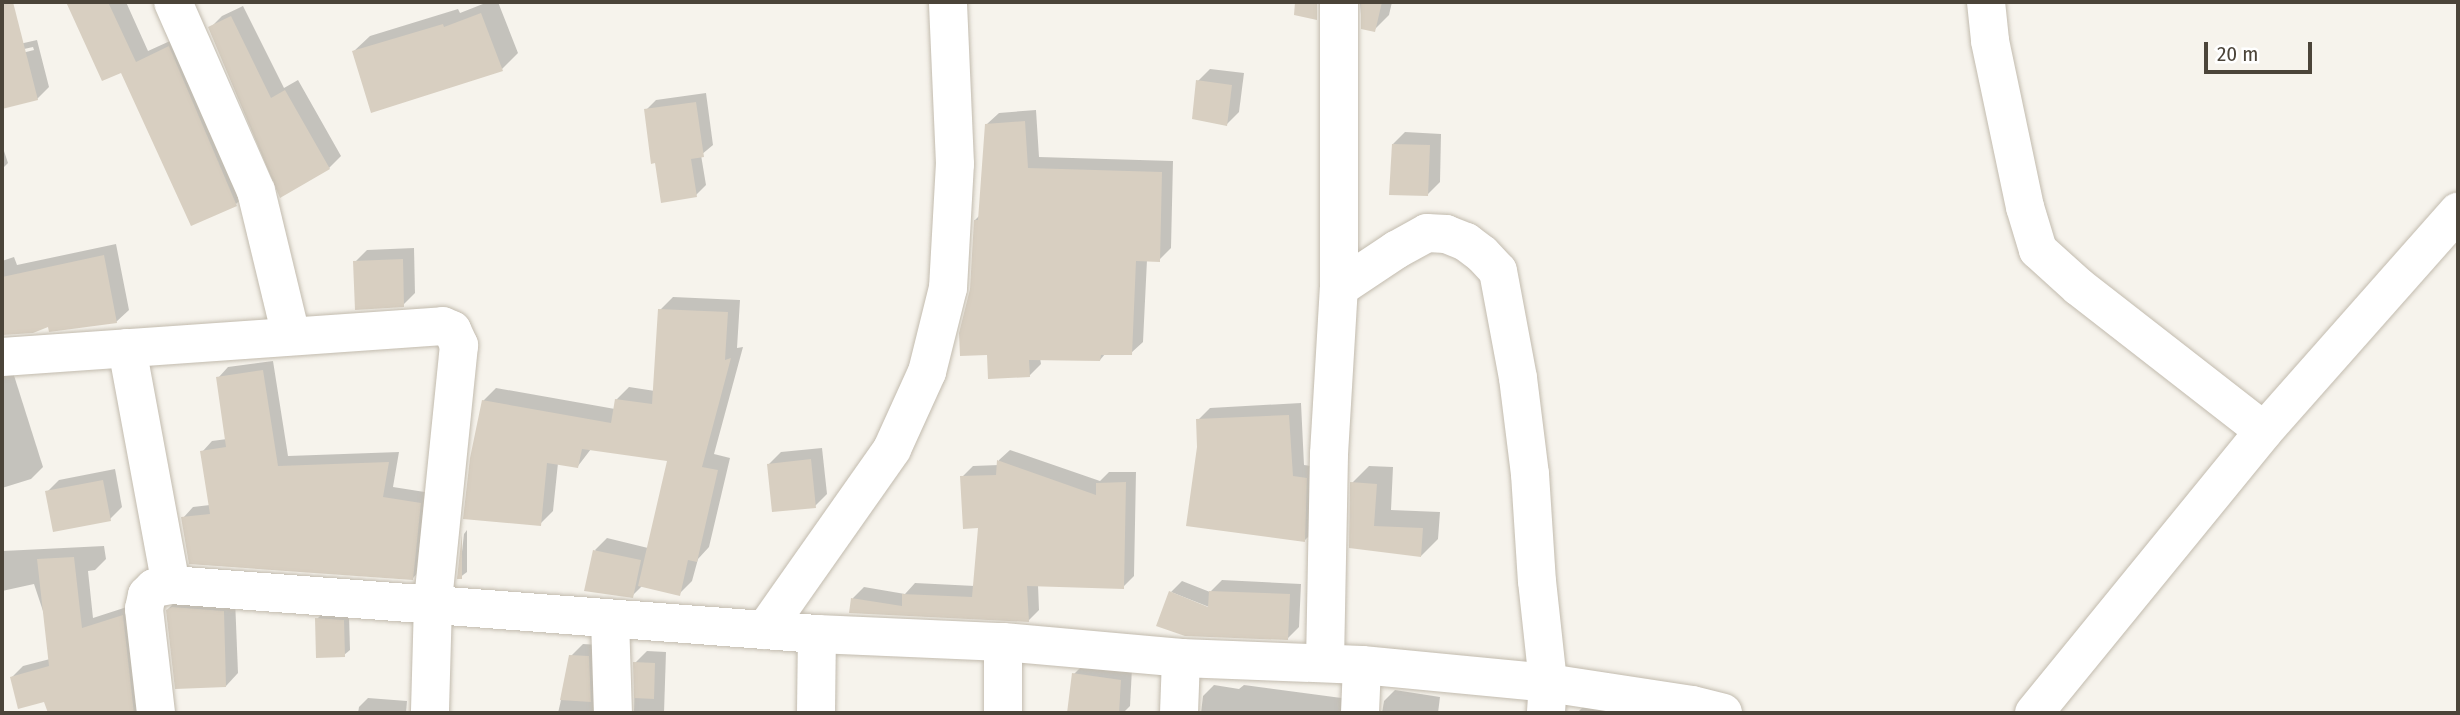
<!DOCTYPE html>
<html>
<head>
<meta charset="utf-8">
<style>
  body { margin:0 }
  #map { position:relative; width:2460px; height:715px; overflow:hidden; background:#f6f3ec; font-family:"Fira Sans Condensed",sans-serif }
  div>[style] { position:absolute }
  .shadow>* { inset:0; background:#0003 }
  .building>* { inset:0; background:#d8cfc1 }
  .roads { filter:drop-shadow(0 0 2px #c2bbae) drop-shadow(0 0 2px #c2bbae) }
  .minor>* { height:38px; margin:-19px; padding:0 19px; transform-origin:19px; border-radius:19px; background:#fff }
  span { translate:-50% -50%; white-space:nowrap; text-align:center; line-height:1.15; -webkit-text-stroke:7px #fff; paint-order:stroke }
  .frame { position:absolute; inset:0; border:4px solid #4b4439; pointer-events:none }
  .scale { position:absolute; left:2204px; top:42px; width:108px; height:32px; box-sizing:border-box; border:4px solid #4b4439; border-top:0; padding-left:9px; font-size:21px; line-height:24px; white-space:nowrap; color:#4b4439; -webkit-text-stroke:5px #fff; paint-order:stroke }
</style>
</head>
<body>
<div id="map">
  <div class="shadow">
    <i style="clip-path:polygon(68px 2px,126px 2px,148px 51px,181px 36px,248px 192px,236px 204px,122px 70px,103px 79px)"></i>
    <i style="clip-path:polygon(488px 2px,498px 2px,518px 53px,502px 69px,354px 51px,370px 36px,458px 9px,460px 13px)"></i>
    <i style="clip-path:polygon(1360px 2px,1392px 2px,1389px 15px,1374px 30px,1362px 28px)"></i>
    <i style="clip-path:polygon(243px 6px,284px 88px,298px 80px,341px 156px,329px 168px,210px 28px,222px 16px)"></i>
    <i style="clip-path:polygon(37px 40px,49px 87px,37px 99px,2px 107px,2px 58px,34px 50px,33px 47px,2px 54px,2px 48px)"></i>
    <i style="clip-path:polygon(1210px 69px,1244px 73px,1239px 112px,1227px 124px,1198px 81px)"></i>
    <i style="clip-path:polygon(706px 93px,713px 145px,701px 155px,706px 185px,696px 195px,646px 110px,656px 100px)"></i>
    <i style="clip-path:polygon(1036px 110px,1039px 157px,1173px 161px,1171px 248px,1159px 260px,1147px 260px,1143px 342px,1131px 353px,1106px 353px,1100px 360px,1040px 358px,1041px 364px,1029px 376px,989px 354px,972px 290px,975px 220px,980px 215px,987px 124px,999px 113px)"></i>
    <i style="clip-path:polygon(1405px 132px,1441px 134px,1440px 182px,1427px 195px,1393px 144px)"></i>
    <i style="clip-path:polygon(2px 145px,8px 163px,2px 169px)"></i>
    <i style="clip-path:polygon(116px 244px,129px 310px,116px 322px,49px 325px,33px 331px,2px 333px,2px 261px,14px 257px,17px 265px)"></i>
    <i style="clip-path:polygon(414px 248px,415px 293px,403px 305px,355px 262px,367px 250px)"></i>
    <i style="clip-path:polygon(673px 297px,740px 300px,737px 348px,743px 347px,714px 454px,730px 458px,709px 547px,698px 559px,692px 581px,679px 594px,643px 585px,632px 596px,595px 550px,607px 538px,648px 548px,669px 459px,591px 449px,578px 466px,558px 463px,553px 511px,540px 524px,483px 401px,496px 388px,615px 409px,616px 400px,629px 387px,655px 391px,660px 310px)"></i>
    <i style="clip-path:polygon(2px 361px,11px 366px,43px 467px,31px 479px,2px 488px)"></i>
    <i style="clip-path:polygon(273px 361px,288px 456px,399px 452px,393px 487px,431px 493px,423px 567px,413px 578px,183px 518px,193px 507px,210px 505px,202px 452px,212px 441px,227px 439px,218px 378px,228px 367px)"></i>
    <i style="clip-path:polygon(1301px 403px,1304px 465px,1318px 467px,1317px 528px,1305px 540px,1198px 420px,1210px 408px)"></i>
    <i style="clip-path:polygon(822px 448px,827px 494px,815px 506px,769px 464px,781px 452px)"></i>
    <i style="clip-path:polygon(1010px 450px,1100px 481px,1109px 472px,1136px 472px,1134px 576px,1123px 587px,1038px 585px,1039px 610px,1028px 621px,851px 612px,853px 598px,864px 587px,905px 594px,915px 583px,975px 586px,980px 526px,962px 477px,973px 466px,999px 465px,999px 460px)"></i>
    <i style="clip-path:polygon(1369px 466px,1393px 467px,1391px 510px,1440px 512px,1438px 539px,1421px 556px,1351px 546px,1352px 483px)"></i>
    <i style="clip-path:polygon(115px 469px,122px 507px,110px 519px,47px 492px,59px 480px)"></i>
    <i style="clip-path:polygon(467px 530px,467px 572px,459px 578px,464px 534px)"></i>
    <i style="clip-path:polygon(2px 545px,3px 551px,104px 546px,106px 559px,95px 570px,88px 571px,93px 618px,133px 605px,148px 713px,50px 713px,45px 700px,12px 677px,23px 666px,50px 659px,46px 620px,34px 584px,2px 591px)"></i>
    <i style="clip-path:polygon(1222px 580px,1301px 584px,1299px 627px,1288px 638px,1171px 592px,1182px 581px,1210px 592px)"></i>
    <i style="clip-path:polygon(180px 597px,235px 599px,238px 673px,226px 686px,177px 687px,168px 609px)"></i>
    <i style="clip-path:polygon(323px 613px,349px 615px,350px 650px,344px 655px,317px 619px)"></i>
    <i style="clip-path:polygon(583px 644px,600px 645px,606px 713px,558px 713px,571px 656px)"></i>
    <i style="clip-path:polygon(647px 651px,666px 652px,664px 713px,634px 713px,635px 663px)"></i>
    <i style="clip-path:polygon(1086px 662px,1132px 668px,1130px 706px,1123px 713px,1069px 712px,1074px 674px)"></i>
    <i style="clip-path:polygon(1214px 685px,1239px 689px,1244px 685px,1349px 699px,1352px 713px,1201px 713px,1203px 696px)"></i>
    <i style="clip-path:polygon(1395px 690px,1440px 697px,1438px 713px,1382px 713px,1384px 701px)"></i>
    <i style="clip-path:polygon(368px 698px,407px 701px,406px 713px,358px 713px,359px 707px)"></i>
    <i style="clip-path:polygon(1584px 706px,1617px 713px,1577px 713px)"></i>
  </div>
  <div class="building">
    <i style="clip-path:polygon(2px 2px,13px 2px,38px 100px,2px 109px)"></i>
    <i style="clip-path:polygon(66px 2px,108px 2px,136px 62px,169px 46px,237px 206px,191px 226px,121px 73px,102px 81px)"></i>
    <i style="clip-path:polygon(1295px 2px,1317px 2px,1317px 20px,1294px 15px)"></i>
    <i style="clip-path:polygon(1361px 2px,1382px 2px,1375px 32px,1361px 29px)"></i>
    <i style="clip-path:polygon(481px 13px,503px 71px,371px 113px,352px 51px,443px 24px,444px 27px)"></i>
    <i style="clip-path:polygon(231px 16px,271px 98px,285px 90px,330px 169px,280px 198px,208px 27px)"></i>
    <i style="clip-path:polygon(1196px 80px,1232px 85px,1227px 126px,1192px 119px)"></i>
    <i style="clip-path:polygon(696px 102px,704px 157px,691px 159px,697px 197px,661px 203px,655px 163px,651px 164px,644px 109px)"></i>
    <i style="clip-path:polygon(1025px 121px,1028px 168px,1162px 172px,1160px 262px,1136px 261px,1132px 355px,1101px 355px,1100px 361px,1029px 360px,1030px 377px,988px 379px,987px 355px,960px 356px,959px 333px,970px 289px,974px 220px,978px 220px,985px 124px)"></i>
    <i style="clip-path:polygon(1392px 144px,1430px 145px,1428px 196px,1389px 195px)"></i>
    <i style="clip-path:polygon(104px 255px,117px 323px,49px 332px,48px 327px,33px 333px,2px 335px,2px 277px)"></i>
    <i style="clip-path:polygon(403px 259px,404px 307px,355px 310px,353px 261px)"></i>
    <i style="clip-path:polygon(658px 309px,728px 312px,725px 360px,731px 358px,702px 467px,718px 470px,697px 562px,688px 560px,680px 596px,638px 586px,667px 461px,582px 449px,578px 468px,547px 463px,541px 526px,463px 519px,470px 458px,482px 400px,611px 423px,615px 399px,652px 404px)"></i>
    <i style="clip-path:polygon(263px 370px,278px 466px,389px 462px,383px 497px,421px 503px,413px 580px,189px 564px,181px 517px,210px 514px,200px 451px,226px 447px,216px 377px)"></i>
    <i style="clip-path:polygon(1289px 415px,1293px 476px,1307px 478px,1305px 542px,1186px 526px,1197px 447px,1196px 419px)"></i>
    <i style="clip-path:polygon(811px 459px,816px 508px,772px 512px,767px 464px)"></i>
    <i style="clip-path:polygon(997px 460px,1096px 495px,1096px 483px,1126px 482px,1124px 589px,1027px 586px,1029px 622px,849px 613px,851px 598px,902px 606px,902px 594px,972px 597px,978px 528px,963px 529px,960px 476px,996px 475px)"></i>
    <i style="clip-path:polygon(103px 480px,111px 521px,53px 532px,45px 491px)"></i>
    <i style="clip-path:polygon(1350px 482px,1377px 484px,1374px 526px,1423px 528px,1421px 557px,1349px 548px)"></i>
    <i style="clip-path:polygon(462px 533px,462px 579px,457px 579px)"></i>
    <i style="clip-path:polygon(593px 550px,641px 560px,633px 598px,584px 591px)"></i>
    <i style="clip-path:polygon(74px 557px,82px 628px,123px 615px,134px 713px,48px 713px,44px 702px,18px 709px,10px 677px,49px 666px,37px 559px)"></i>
    <i style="clip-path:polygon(1169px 591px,1208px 607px,1209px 591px,1290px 594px,1288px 640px,1185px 636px,1156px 626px)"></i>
    <i style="clip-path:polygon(172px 607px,224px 611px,226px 687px,175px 689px,166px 610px)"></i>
    <i style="clip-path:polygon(315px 618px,344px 620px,345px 657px,316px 658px)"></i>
    <i style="clip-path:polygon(569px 655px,589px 656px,591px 702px,560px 700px)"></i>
    <i style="clip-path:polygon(633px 662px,655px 663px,654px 699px,634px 698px)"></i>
    <i style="clip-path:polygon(1072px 673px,1121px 680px,1119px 713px,1067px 713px)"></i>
  </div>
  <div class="roads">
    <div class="minor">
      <i style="left:173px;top:2px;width:206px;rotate:66.3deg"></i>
      <i style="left:256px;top:191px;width:149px;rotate:76.4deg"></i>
      <i style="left:1986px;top:2px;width:39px;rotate:84deg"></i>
      <i style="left:1990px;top:41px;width:170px;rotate:78.1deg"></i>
      <i style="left:2025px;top:207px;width:45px;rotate:73.2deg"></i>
      <i style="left:2038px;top:250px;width:55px;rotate:42.1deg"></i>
      <i style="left:2079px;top:287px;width:234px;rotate:37.9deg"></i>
      <i style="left:1339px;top:288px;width:69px;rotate:-33.7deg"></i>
      <i style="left:1396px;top:250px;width:35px;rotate:-29deg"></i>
      <i style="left:1427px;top:233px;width:19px;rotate:3deg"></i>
      <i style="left:1446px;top:234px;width:22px;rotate:22deg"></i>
      <i style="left:1466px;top:242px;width:20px;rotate:37deg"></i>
      <i style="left:1482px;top:254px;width:23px;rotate:47deg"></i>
      <i style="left:1498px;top:271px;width:109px;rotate:79.4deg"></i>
      <i style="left:1518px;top:378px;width:97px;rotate:82.9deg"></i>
      <i style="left:1530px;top:474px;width:107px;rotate:86.3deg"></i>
      <i style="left:1537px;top:581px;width:103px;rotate:83.8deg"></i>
      <i style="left:1548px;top:683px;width:30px;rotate:94deg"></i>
      <i style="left:127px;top:348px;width:241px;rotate:79.5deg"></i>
      <i style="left:2px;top:357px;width:442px;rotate:-4deg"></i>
      <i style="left:443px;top:326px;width:10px;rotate:24deg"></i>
      <i style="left:452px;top:330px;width:17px;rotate:65deg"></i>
      <i style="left:459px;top:345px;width:259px;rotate:95.8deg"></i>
      <i style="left:433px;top:603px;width:110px;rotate:91.6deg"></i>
      <i style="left:610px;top:619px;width:94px;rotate:88.2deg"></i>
      <i style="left:765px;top:630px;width:221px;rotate:-54.9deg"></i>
      <i style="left:892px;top:449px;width:85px;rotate:-65.6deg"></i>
      <i style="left:927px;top:372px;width:87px;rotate:-76deg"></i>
      <i style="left:948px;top:288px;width:124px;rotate:-86.8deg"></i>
      <i style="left:955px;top:164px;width:162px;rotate:-92.5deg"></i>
      <i style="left:1325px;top:663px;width:209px;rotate:-88.9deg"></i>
      <i style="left:1329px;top:454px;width:166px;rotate:-86.6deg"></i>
      <i style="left:1339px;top:288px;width:286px;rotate:-90deg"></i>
      <i style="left:156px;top:713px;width:105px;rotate:-96.6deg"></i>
      <i style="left:144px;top:609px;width:14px;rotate:-78deg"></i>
      <i style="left:147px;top:595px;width:10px;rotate:-45deg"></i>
      <i style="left:154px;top:588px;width:17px;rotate:-10deg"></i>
      <i style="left:171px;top:585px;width:648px;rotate:4.34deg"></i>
      <i style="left:817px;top:634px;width:186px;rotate:2.5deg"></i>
      <i style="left:1003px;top:642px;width:179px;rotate:5.1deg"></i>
      <i style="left:1181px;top:658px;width:181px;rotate:2.2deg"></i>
      <i style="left:1362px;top:665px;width:187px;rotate:5.5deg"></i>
      <i style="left:1548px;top:683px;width:146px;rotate:8.7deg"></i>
      <i style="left:1692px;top:705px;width:32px;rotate:14deg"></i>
      <i style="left:816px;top:713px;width:79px;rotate:-89.3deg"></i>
      <i style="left:1003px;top:713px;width:71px;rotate:-90deg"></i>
      <i style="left:1179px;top:713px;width:55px;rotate:-87.9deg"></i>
      <i style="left:1360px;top:713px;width:48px;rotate:-87.6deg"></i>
      <i style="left:2034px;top:713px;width:364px;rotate:-50.8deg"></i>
      <i style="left:2264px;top:431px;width:293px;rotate:-48.5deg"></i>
    </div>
  </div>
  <div class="frame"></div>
  <div class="scale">20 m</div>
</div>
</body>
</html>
